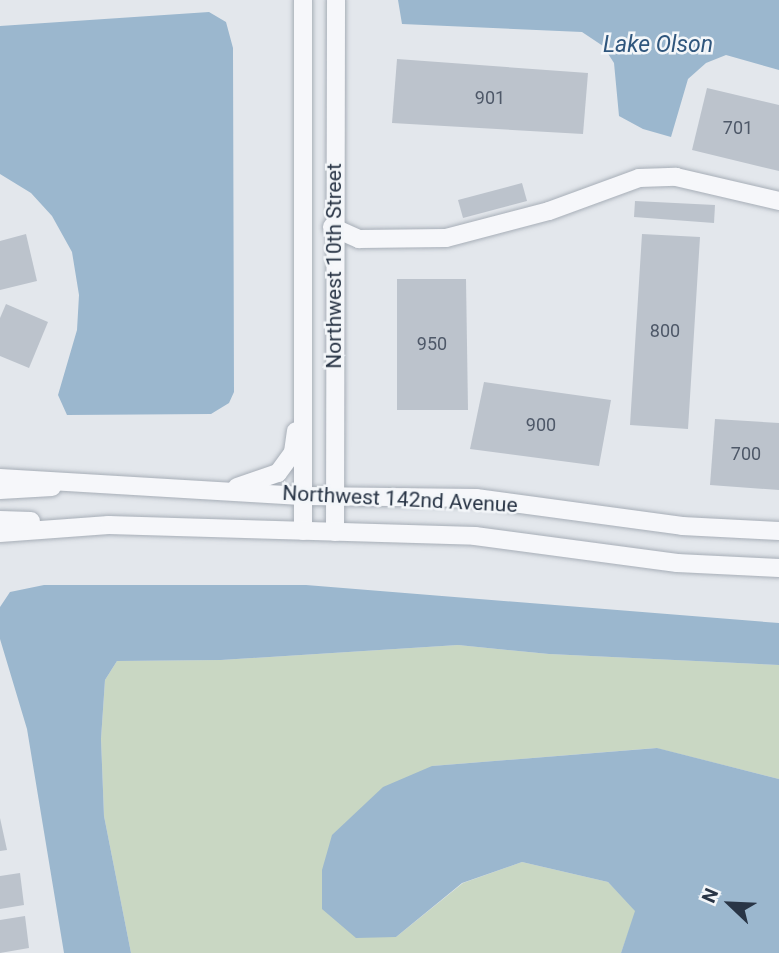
<!DOCTYPE html>
<html>
<head>
<meta charset="utf-8">
<style>
  body { margin:0 }
  #map { position:relative; width:779px; height:953px; overflow:hidden; background:#e3e7ec; font-family:Roboto,sans-serif }
  div>[style] { position:absolute }
  .green>* { inset:0; background:#c9d7c3 }
  .water>* { inset:0; background:#9bb7ce }
  .building>* { inset:0; background:#bcc3cc }
  .roads { filter:drop-shadow(0 0 2px #a7aeb7) drop-shadow(0 0 2px #a7aeb7) }
  .minor>* { height:18px; margin:-9px; padding:0 9px; transform-origin:9px; border-radius:9px; background:#f6f7fa }
  span { translate:-50% -50%; white-space:nowrap; text-align:center; line-height:1.15; -webkit-text-stroke:5px #f3f6f9; paint-order:stroke }
  .number-label { font-size:18px; color:#4e5868 }
  .number-label span { -webkit-text-stroke-width:0 }
  .street-label { font-size:21px; color:#293546 }
  .water-label { font-size:23px; color:#2f567d; font-style:italic }
  .north { position:absolute; left:695px; top:869px; width:70px; height:70px; -webkit-text-stroke:5px #f3f6f9; paint-order:stroke; rotate:293deg; font-size:19px; font-weight:700; line-height:28px; text-align:center; color:#293546 }
  .north::after { content:''; display:block; margin:auto; width:24px; height:32px; background:#293546; clip-path:polygon(50% 0,100% 100%,50% 72%,0 100%) }
</style>
</head>
<body>
<div id="map">
  <div class="green">
    <i style="clip-path:polygon(458px 645px,549px 654px,779px 665px,779px 779px,656px 748px,432px 766px,396px 937px,463px 883px,522px 862px,608px 882px,636px 911px,621px 953px,131px 953px,104px 816px,101px 739px,105px 680px,117px 661px,221px 660px)"></i>
  </div>
  <div class="water">
    <i style="clip-path:polygon(398px 0,779px 0,779px 70px,726px 55px,706px 63px,688px 79px,671px 137px,643px 129px,619px 116px,614px 63px,603px 46px,582px 32px,402px 24px)"></i>
    <i style="clip-path:polygon(209px 12px,226px 22px,233px 48px,234px 392px,229px 403px,211px 414px,67px 415px,58px 395px,77px 330px,79px 295px,72px 252px,52px 216px,31px 193px,0 174px,0 26px)"></i>
    <i style="clip-path:polygon(44px 585px,306px 585px,779px 623px,779px 665px,549px 654px,458px 645px,221px 660px,117px 661px,105px 680px,101px 739px,104px 816px,131px 953px,64px 953px,27px 729px,0 639px,0 607px,10px 592px)"></i>
    <i style="clip-path:polygon(657px 748px,779px 779px,779px 953px,621px 953px,635px 911px,608px 882px,522px 862px,462px 883px,396px 937px,356px 938px,322px 909px,322px 870px,332px 835px,383px 787px,432px 766px)"></i>
  </div>
  <div class="building">
    <i style="clip-path:polygon(397px 59px,588px 73px,583px 134px,392px 123px)"></i>
    <i style="clip-path:polygon(707px 88px,779px 105px,779px 171px,692px 150px)"></i>
    <i style="clip-path:polygon(522px 183px,527px 201px,463px 218px,458px 200px)"></i>
    <i style="clip-path:polygon(635px 201px,715px 205px,714px 223px,634px 217px)"></i>
    <i style="clip-path:polygon(26px 234px,37px 281px,0 290px,0 241px)"></i>
    <i style="clip-path:polygon(642px 234px,700px 237px,688px 429px,630px 425px)"></i>
    <i style="clip-path:polygon(397px 279px,466px 279px,468px 410px,397px 410px)"></i>
    <i style="clip-path:polygon(6px 304px,48px 322px,29px 368px,0 356px,0 318px)"></i>
    <i style="clip-path:polygon(484px 382px,611px 400px,599px 466px,470px 449px)"></i>
    <i style="clip-path:polygon(715px 419px,779px 423px,779px 490px,710px 485px)"></i>
    <i style="clip-path:polygon(0 818px,7px 850px,0 851px)"></i>
    <i style="clip-path:polygon(20px 873px,24px 905px,0 909px,0 876px)"></i>
    <i style="clip-path:polygon(25px 916px,29px 948px,0 953px,0 920px)"></i>
  </div>
  <div class="roads">
    <div class="minor">
      <i style="left:332px;top:227px;width:30px;rotate:24deg"></i>
      <i style="left:359px;top:239px;width:87px;rotate:-0.7deg"></i>
      <i style="left:446px;top:238px;width:106px;rotate:-14.7deg"></i>
      <i style="left:549px;top:211px;width:96px;rotate:-20.1deg"></i>
      <i style="left:639px;top:178px;width:37px;rotate:-2deg"></i>
      <i style="left:676px;top:177px;width:106px;rotate:13.1deg"></i>
      <i style="left:0;top:478px;width:306px;rotate:3.4deg"></i>
      <i style="left:305px;top:496px;width:171px;rotate:0.7deg"></i>
      <i style="left:476px;top:498px;width:208px;rotate:7.7deg"></i>
      <i style="left:682px;top:526px;width:97px;rotate:3deg"></i>
      <i style="left:237px;top:487px;width:43px;rotate:-18.9deg"></i>
      <i style="left:278px;top:473px;width:26px;rotate:-54deg"></i>
      <i style="left:293px;top:452px;width:21px;rotate:-82deg"></i>
      <i style="left:0;top:490px;width:52px;rotate:-3.3deg"></i>
      <i style="left:0;top:520px;width:31px;rotate:2deg"></i>
      <i style="left:303px;top:531px;width:531px;rotate:-90deg"></i>
      <i style="left:335px;top:532px;width:532px;rotate:-89.89deg"></i>
      <i style="left:0;top:533px;width:109px;rotate:-4.2deg"></i>
      <i style="left:109px;top:525px;width:366px;rotate:1.7deg"></i>
      <i style="left:475px;top:536px;width:204px;rotate:7.6deg"></i>
      <i style="left:677px;top:563px;width:102px;rotate:2.8deg"></i>
    </div>
  </div>
  <div class="number-label">
    <span style="left:490px;top:98px">901</span>
    <span style="left:738px;top:128px">701</span>
    <span style="left:665px;top:331px">800</span>
    <span style="left:432px;top:344px">950</span>
    <span style="left:541px;top:425px">900</span>
    <span style="left:746px;top:454px">700</span>
  </div>
  <div class="street-label">
    <span style="left:334px;top:266px;rotate:-90deg">Northwest 10th Street</span>
    <span style="left:400px;top:499px;rotate:3deg">Northwest 142nd Avenue</span>
  </div>
  <div class="water-label">
    <span style="left:658px;top:45px">Lake Olson</span>
  </div>
  <div class="north">N</div>
</div>
</body>
</html>
